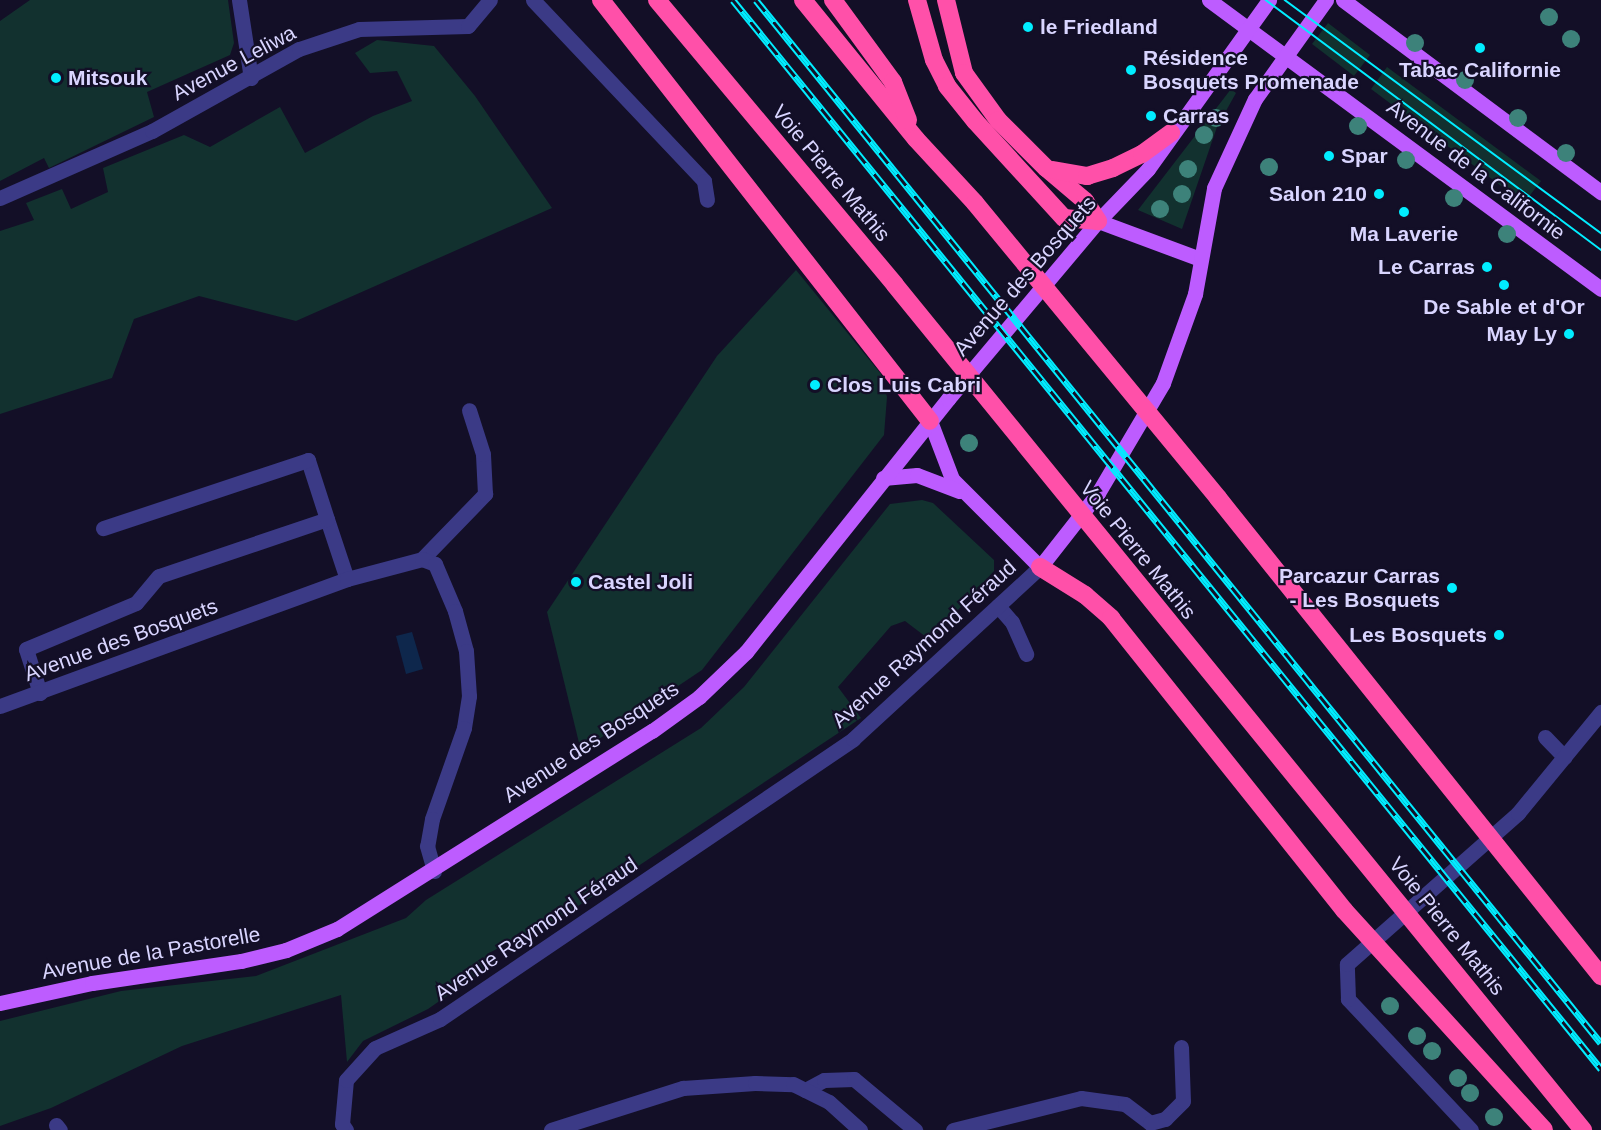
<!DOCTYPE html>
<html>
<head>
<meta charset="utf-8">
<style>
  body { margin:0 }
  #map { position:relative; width:1601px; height:1130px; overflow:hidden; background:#130f27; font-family:Helvetica,sans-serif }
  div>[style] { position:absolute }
  .green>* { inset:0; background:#12312f }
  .water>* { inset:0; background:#0e274c }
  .minor>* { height:15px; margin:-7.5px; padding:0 7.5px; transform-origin:7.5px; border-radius:7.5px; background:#3b3a86 }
  .major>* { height:15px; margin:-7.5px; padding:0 7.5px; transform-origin:7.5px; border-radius:7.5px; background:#bd5cff }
  .highway>* { height:18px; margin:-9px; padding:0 9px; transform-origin:9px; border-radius:9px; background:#ff50a9 }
  .tram>* { height:1.5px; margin:-0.75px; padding:0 0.75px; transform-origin:0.75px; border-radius:0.75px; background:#01edff }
  .rail>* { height:7px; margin-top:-3.5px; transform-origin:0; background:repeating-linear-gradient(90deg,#130f27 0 14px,#01edff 0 28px); box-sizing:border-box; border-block:2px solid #01edff }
  .highway-bridge>* { height:18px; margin:-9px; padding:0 9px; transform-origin:9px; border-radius:9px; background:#ff50a9 }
  .trees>* { width:18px; height:18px; margin:-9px; border-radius:50%; background:#3d827a }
  .dots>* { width:16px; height:16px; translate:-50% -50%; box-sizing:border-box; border:3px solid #130f27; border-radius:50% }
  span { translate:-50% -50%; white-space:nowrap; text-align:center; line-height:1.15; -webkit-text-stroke:4.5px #130f27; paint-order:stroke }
  .poi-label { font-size:21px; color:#d9d5ff; font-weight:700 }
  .left { translate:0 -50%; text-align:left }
  .right { translate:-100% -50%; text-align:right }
  .street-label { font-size:21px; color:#d9d5ff }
</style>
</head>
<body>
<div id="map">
  <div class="green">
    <i style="clip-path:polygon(30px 0,228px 0,234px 43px,230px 55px,147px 92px,154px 117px,49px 168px,44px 158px,0 181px,0 21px)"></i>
    <i style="clip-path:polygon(1328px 23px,1370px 55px,1354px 76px,1312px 44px)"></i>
    <i style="clip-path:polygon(377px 40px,434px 46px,475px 96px,552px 208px,296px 321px,199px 296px,134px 319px,112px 378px,0 414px,0 231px,34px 220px,26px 203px,62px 189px,71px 209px,108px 192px,103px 168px,184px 135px,210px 147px,280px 107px,305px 153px,373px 116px,412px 101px,397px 71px,370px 73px,355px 53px)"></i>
    <i style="clip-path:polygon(1387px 67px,1541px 181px,1524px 203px,1371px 89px)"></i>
    <i style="clip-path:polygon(1231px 89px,1236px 93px,1217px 127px,1182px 229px,1138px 210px)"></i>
    <i style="clip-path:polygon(796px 270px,881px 374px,887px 397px,884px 435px,702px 670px,581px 751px,547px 612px,717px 356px)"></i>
    <i style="clip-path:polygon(922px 500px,933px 503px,994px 560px,994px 571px,930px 640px,905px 621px,891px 626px,838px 687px,861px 718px,569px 912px,487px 954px,484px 970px,428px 1009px,363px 1041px,347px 1062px,341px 995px,182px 1046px,51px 1108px,0 1126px,0 1021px,121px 991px,256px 976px,406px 918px,426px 900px,701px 728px,744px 687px,890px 504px)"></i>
  </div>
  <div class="water">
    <i style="clip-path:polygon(412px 632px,423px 669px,406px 674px,396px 636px)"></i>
  </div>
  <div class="minor">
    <i style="left:239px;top:0;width:79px;rotate:81.3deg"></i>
    <i style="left:533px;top:0;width:249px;rotate:46.6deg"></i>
    <i style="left:704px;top:181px;width:19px;rotate:81deg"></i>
    <i style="left:0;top:198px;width:166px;rotate:-23.8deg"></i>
    <i style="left:152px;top:131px;width:168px;rotate:-29.2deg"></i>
    <i style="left:299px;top:49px;width:63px;rotate:-18.4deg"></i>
    <i style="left:359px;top:29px;width:109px;rotate:-1.6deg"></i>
    <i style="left:468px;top:26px;width:34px;rotate:-50deg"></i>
    <i style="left:327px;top:519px;width:63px;rotate:71.6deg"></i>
    <i style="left:422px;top:559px;width:91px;rotate:-45.9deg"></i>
    <i style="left:485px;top:494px;width:40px;rotate:-92.9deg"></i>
    <i style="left:483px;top:454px;width:46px;rotate:-107.7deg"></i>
    <i style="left:998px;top:606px;width:21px;rotate:49deg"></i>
    <i style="left:1012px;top:622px;width:35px;rotate:66deg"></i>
    <i style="left:40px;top:693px;width:46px;rotate:-107.7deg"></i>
    <i style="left:26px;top:649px;width:119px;rotate:-22.7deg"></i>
    <i style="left:136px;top:603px;width:35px;rotate:-50deg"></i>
    <i style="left:159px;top:576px;width:177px;rotate:-18.7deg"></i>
    <i style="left:327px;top:519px;width:62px;rotate:-107.9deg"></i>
    <i style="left:308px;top:460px;width:216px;rotate:161.6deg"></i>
    <i style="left:0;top:706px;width:370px;rotate:-20.1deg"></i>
    <i style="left:347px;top:579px;width:78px;rotate:-14.9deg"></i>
    <i style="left:422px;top:559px;width:14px;rotate:21deg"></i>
    <i style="left:435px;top:564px;width:51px;rotate:66.9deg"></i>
    <i style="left:455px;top:611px;width:41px;rotate:74.6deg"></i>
    <i style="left:466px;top:651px;width:45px;rotate:86.2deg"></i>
    <i style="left:469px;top:696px;width:32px;rotate:99deg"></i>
    <i style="left:464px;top:728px;width:96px;rotate:109.4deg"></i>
    <i style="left:432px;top:819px;width:27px;rotate:100deg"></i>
    <i style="left:427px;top:846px;width:26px;rotate:74deg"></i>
    <i style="left:1545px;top:737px;width:28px;rotate:46deg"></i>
    <i style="left:805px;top:1090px;width:21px;rotate:-28deg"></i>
    <i style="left:824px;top:1080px;width:30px;rotate:-2deg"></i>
    <i style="left:854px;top:1079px;width:80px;rotate:39.9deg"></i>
    <i style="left:56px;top:1125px;width:6px;rotate:51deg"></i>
    <i style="left:346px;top:1130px;width:7px;rotate:-124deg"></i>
    <i style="left:342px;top:1124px;width:44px;rotate:-84.8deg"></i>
    <i style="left:346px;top:1080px;width:43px;rotate:-47.8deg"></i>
    <i style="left:375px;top:1048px;width:71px;rotate:-24deg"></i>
    <i style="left:440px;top:1019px;width:499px;rotate:-34.1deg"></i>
    <i style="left:853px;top:739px;width:254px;rotate:-42.6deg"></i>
    <i style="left:551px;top:1130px;width:139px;rotate:-17.7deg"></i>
    <i style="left:683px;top:1088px;width:72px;rotate:-4deg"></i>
    <i style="left:755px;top:1083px;width:38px;rotate:2deg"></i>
    <i style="left:793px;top:1084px;width:40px;rotate:26.6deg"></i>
    <i style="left:829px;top:1102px;width:42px;rotate:42.1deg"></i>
    <i style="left:953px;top:1130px;width:132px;rotate:-14deg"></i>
    <i style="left:1081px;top:1098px;width:44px;rotate:7.8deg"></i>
    <i style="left:1125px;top:1104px;width:31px;rotate:37deg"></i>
    <i style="left:1150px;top:1123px;width:16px;rotate:-15deg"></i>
    <i style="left:1165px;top:1119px;width:25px;rotate:-45deg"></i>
    <i style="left:1183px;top:1101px;width:54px;rotate:-92.1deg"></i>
    <i style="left:1471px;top:1130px;width:180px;rotate:-133.2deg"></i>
    <i style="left:1348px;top:999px;width:35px;rotate:-92deg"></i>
    <i style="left:1347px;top:964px;width:228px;rotate:-41.4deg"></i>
    <i style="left:1518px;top:813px;width:131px;rotate:-50.6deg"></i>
  </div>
  <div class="major">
    <i style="left:1209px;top:0;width:487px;rotate:36.4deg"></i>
    <i style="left:1343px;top:0;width:322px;rotate:36.7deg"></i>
    <i style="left:1098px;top:221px;width:109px;rotate:20.4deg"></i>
    <i style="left:930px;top:421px;width:62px;rotate:69.2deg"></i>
    <i style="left:952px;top:479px;width:124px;rotate:45deg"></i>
    <i style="left:1040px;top:567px;width:94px;rotate:-51.9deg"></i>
    <i style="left:1098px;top:493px;width:128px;rotate:-59.4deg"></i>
    <i style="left:1163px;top:383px;width:95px;rotate:-70.2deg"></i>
    <i style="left:1195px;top:294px;width:108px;rotate:-79.8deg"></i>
    <i style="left:1214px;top:188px;width:98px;rotate:-65.3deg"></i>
    <i style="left:1255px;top:99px;width:122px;rotate:-54.4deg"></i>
    <i style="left:883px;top:478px;width:34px;rotate:-5deg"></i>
    <i style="left:917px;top:475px;width:45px;rotate:20.9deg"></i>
    <i style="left:0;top:1003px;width:94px;rotate:-12.3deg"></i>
    <i style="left:92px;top:983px;width:151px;rotate:-8.4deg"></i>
    <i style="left:241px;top:961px;width:46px;rotate:-13.7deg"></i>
    <i style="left:286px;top:950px;width:55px;rotate:-22.4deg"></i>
    <i style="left:337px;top:929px;width:372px;rotate:-32.2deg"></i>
    <i style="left:652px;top:731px;width:58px;rotate:-35.9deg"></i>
    <i style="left:699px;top:697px;width:65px;rotate:-43.8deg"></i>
    <i style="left:746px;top:652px;width:324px;rotate:-51.4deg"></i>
    <i style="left:948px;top:399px;width:233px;rotate:-49.9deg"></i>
    <i style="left:1098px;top:221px;width:72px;rotate:-46.1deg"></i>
    <i style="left:1148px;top:169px;width:208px;rotate:-54.4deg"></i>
  </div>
  <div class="highway">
    <i style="left:601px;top:0;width:534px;rotate:51.99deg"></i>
    <i style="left:657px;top:0;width:371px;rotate:50.1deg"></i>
    <i style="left:803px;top:0;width:179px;rotate:50.9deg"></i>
    <i style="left:916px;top:139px;width:87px;rotate:47.3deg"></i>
    <i style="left:833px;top:0;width:102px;rotate:53.8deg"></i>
    <i style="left:893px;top:82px;width:41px;rotate:68.5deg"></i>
    <i style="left:917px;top:0;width:62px;rotate:74.2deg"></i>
    <i style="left:934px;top:60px;width:29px;rotate:63deg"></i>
    <i style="left:947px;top:86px;width:45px;rotate:51.3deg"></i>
    <i style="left:975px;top:121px;width:132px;rotate:47.5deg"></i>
    <i style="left:1064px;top:218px;width:34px;rotate:5deg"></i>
    <i style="left:946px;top:0;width:75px;rotate:76.1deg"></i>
    <i style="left:964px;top:73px;width:58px;rotate:54.1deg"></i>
    <i style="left:998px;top:120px;width:68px;rotate:45deg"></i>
    <i style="left:1046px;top:168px;width:51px;rotate:40.2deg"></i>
    <i style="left:1085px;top:201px;width:24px;rotate:57deg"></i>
    <i style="left:1053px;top:170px;width:35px;rotate:10deg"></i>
    <i style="left:1087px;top:176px;width:27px;rotate:-17deg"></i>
    <i style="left:1113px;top:168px;width:32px;rotate:-26deg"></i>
    <i style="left:1142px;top:154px;width:36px;rotate:-36deg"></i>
    <i style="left:1040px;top:567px;width:53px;rotate:31.9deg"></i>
    <i style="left:1085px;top:595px;width:35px;rotate:41deg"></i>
    <i style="left:1111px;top:618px;width:374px;rotate:51.4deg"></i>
  </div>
  <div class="tram">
    <i style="left:1266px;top:0;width:418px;rotate:36.7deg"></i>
    <i style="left:1285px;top:0;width:393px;rotate:36.4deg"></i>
  </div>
  <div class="rail">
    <i style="left:733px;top:0;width:1377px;rotate:50.92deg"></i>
    <i style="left:756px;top:0;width:1342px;rotate:50.99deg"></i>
  </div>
  <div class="highway-bridge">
    <i style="left:975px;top:203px;width:382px;rotate:50.5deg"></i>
    <i style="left:1218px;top:498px;width:613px;rotate:51.3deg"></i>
    <i style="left:895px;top:285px;width:1090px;rotate:50.85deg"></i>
    <i style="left:1344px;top:910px;width:297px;rotate:47.7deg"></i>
  </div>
  <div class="trees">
    <i style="left:1549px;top:17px"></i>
    <i style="left:1571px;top:39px"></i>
    <i style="left:1415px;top:43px"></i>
    <i style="left:1465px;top:80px"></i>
    <i style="left:1216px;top:118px"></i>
    <i style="left:1518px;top:118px"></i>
    <i style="left:1358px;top:126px"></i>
    <i style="left:1204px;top:135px"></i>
    <i style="left:1566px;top:153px"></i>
    <i style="left:1406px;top:160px"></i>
    <i style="left:1269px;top:167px"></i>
    <i style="left:1188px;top:169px"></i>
    <i style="left:1182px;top:194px"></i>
    <i style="left:1454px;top:198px"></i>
    <i style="left:1160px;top:209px"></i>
    <i style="left:1507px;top:234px"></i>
    <i style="left:969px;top:443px"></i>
    <i style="left:1390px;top:1006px"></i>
    <i style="left:1417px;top:1036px"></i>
    <i style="left:1432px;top:1051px"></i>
    <i style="left:1458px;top:1078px"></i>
    <i style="left:1470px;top:1093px"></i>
    <i style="left:1494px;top:1117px"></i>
  </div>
  <div class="dots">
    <i style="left:1028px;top:27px;background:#01edff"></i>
    <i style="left:1480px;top:48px;background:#01edff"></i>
    <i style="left:1131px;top:70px;background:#01edff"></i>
    <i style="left:56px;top:78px;background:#01edff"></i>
    <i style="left:1151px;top:116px;background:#01edff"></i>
    <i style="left:1329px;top:156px;background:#01edff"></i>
    <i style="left:1379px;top:194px;background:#01edff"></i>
    <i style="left:1404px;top:212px;background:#01edff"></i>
    <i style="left:1487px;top:267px;background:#01edff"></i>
    <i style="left:1504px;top:285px;background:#01edff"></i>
    <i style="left:1569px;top:334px;background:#01edff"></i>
    <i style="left:815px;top:385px;background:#01edff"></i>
    <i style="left:576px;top:582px;background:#01edff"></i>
    <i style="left:1452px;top:588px;background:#01edff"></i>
    <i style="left:1499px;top:635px;background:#01edff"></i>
  </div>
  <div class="poi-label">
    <span class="left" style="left:1040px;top:27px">le Friedland</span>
    <span class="left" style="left:1143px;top:70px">Résidence<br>Bosquets Promenade</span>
    <span style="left:1480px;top:70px">Tabac Californie</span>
    <span class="left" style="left:68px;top:78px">Mitsouk</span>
    <span class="left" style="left:1163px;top:116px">Carras</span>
    <span class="left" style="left:1341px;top:156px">Spar</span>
    <span class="right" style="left:1367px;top:194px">Salon 210</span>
    <span style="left:1404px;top:234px">Ma Laverie</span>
    <span class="right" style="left:1475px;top:267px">Le Carras</span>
    <span style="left:1504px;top:307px">De Sable et d'Or</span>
    <span class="right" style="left:1557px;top:334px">May Ly</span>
    <span class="left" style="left:827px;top:385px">Clos Luis Cabri</span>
    <span class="right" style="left:1440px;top:588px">Parcazur Carras<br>- Les Bosquets</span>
    <span class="left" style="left:588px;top:582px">Castel Joli</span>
    <span class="right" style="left:1487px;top:635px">Les Bosquets</span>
  </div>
  <div class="street-label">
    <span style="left:234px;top:63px;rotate:-28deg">Avenue Leliwa</span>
    <span style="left:1476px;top:170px;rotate:37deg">Avenue de la Californie</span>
    <span style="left:831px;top:173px;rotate:50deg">Voie Pierre Mathis</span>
    <span style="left:1025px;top:276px;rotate:-49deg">Avenue des Bosquets</span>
    <span style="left:1138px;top:550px;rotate:51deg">Voie Pierre Mathis</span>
    <span style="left:121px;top:640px;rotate:-20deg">Avenue des Bosquets</span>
    <span style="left:924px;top:644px;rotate:-42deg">Avenue Raymond Féraud</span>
    <span style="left:591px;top:742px;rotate:-33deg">Avenue des Bosquets</span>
    <span style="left:1447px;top:926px;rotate:51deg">Voie Pierre Mathis</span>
    <span style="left:536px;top:929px;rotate:-34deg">Avenue Raymond Féraud</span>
    <span style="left:151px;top:953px;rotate:-10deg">Avenue de la Pastorelle</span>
  </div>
</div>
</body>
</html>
